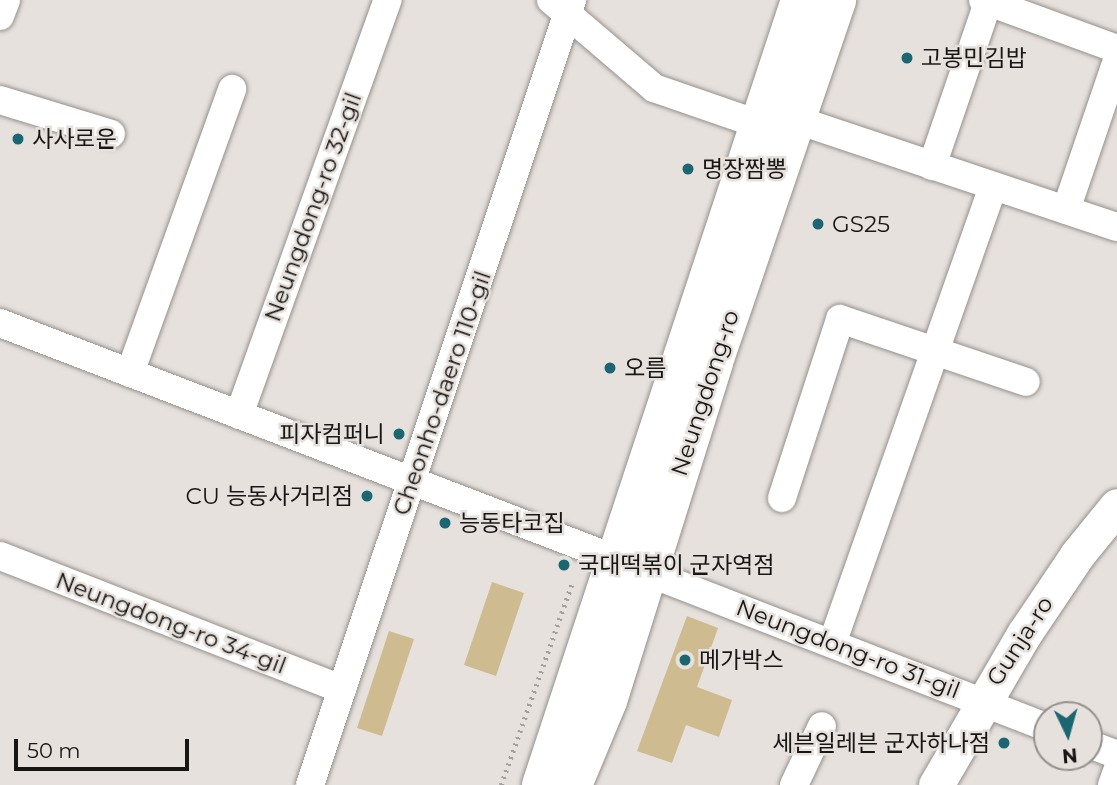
<!DOCTYPE html>
<html>
<head>
<meta charset="utf-8">
<style>
  body { margin:0 }
  #map { position:relative; width:1117px; height:785px; overflow:hidden; background:#e7e1dd; font-family:Montserrat,"Noto Sans KR",sans-serif }
  div>[style] { position:absolute }
  .building>* { inset:0; background:#cebb90 }
  .path>* { height:4.5px; margin-top:-2.25px; transform-origin:0; background:repeating-linear-gradient(90deg,#a49f9c 0 2px,transparent 0 7px) }
  .roads { filter:drop-shadow(0 0 2px #95908c) drop-shadow(0 0 2px #95908c) }
  .minor>* { height:28px; margin:-14px; padding:0 14px; transform-origin:14px; border-radius:14px; background:#fff }
  .tertiary>* { height:35px; margin:-17.5px; padding:0 17.5px; transform-origin:17.5px; border-radius:17.5px; background:#fff }
  .secondary>* { height:38px; margin:-19px; padding:0 19px; transform-origin:19px; border-radius:19px; background:#fff }
  .dots>* { width:19px; height:19px; translate:-50% -50%; box-sizing:border-box; border:4px solid #e7e1dd; border-radius:50% }
  span { translate:-50% -50%; white-space:nowrap; text-align:center; line-height:1.15; -webkit-text-stroke:5px #e7e1dd; paint-order:stroke }
  .poi-label { font-size:23px; color:#181614 }
  .left { translate:0 -50%; text-align:left }
  .right { translate:-100% -50%; text-align:right }
  .street-label { font-size:23px; color:#181614 }
  .north { position:absolute; left:1033px; top:701px; width:70px; height:70px; box-sizing:border-box; background:#e7e1dd; border:2px solid #94908d; border-radius:50%; rotate:175deg; font-size:19px; font-weight:700; line-height:28px; text-align:center; color:#181614 }
  .north::after { content:''; display:block; margin:auto; width:24px; height:32px; background:#1b6671; clip-path:polygon(50% 0,100% 100%,50% 72%,0 100%) }
  .scale { position:absolute; left:14px; top:739px; width:175px; height:32px; box-sizing:border-box; border:4px solid #181614; border-top:0; padding-left:9px; font-size:21px; line-height:24px; white-space:nowrap; color:#181614; -webkit-text-stroke:5px #e7e1dd; paint-order:stroke }
</style>
</head>
<body>
<div id="map">
  <div class="building">
    <i style="clip-path:polygon(492px 582px,524px 593px,496px 676px,464px 665px)"></i>
    <i style="clip-path:polygon(687px 616px,718px 628px,697px 687px,732px 700px,719px 737px,686px 725px,672px 763px,637px 751px)"></i>
    <i style="clip-path:polygon(389px 631px,414px 639px,382px 736px,357px 728px)"></i>
  </div>
  <div class="path">
    <i style="left:501px;top:785px;width:216px;rotate:-70.6deg"></i>
  </div>
  <div class="roads">
    <div class="minor">
      <i style="left:551px;top:0;width:135px;rotate:40.5deg"></i>
      <i style="left:654px;top:88px;width:113px;rotate:19.1deg"></i>
      <i style="left:983px;top:0;width:143px;rotate:20.1deg"></i>
      <i style="left:0;top:16px;width:17px;rotate:-69deg"></i>
      <i style="left:0;top:100px;width:116px;rotate:17deg"></i>
      <i style="left:797px;top:120px;width:337px;rotate:18.5deg"></i>
      <i style="left:932px;top:166px;width:173px;rotate:-71.1deg"></i>
      <i style="left:1066px;top:210px;width:158px;rotate:-71.2deg"></i>
      <i style="left:0;top:323px;width:662px;rotate:20.98deg"></i>
      <i style="left:130px;top:373px;width:302px;rotate:-70.2deg"></i>
      <i style="left:239px;top:415px;width:441px;rotate:-70.3deg"></i>
      <i style="left:782px;top:498px;width:188px;rotate:-72deg"></i>
      <i style="left:840px;top:319px;width:196px;rotate:18.7deg"></i>
      <i style="left:0;top:556px;width:367px;rotate:21.3deg"></i>
      <i style="left:649px;top:573px;width:427px;rotate:21.2deg"></i>
      <i style="left:833px;top:641px;width:482px;rotate:-70.6deg"></i>
      <i style="left:1089px;top:744px;width:30px;rotate:21deg"></i>
      <i style="left:310px;top:785px;width:828px;rotate:-71.54deg"></i>
      <i style="left:794px;top:785px;width:65px;rotate:-64.6deg"></i>
      <i style="left:1112px;top:785px;width:15px;rotate:-70deg"></i>
    </div>
    <div class="tertiary">
      <i style="left:936px;top:785px;width:175px;rotate:-59.8deg"></i>
      <i style="left:1024px;top:634px;width:95px;rotate:-56.1deg"></i>
      <i style="left:1077px;top:555px;width:63px;rotate:-50.8deg"></i>
    </div>
    <div class="secondary">
      <i style="left:541px;top:785px;width:827px;rotate:-71.74deg"></i>
      <i style="left:573px;top:785px;width:91px;rotate:-67.4deg"></i>
      <i style="left:608px;top:701px;width:355px;rotate:-72.6deg"></i>
      <i style="left:714px;top:362px;width:382px;rotate:-71.2deg"></i>
    </div>
  </div>
  <div class="dots">
    <i style="left:907px;top:58px;background:#1b6671"></i>
    <i style="left:18px;top:139px;background:#1b6671"></i>
    <i style="left:688px;top:169px;background:#1b6671"></i>
    <i style="left:818px;top:224px;background:#1b6671"></i>
    <i style="left:610px;top:368px;background:#1b6671"></i>
    <i style="left:399px;top:434px;background:#1b6671"></i>
    <i style="left:367px;top:496px;background:#1b6671"></i>
    <i style="left:445px;top:523px;background:#1b6671"></i>
    <i style="left:564px;top:565px;background:#1b6671"></i>
    <i style="left:685px;top:660px;background:#1b6671"></i>
    <i style="left:1004px;top:743px;background:#1b6671"></i>
  </div>
  <div class="poi-label">
    <span class="left" style="left:921px;top:58px">고봉민김밥</span>
    <span class="left" style="left:32px;top:139px">사사로운</span>
    <span class="left" style="left:702px;top:169px">명장짬뽕</span>
    <span class="left" style="left:832px;top:224px">GS25</span>
    <span class="left" style="left:624px;top:368px">오름</span>
    <span class="right" style="left:385px;top:434px">피자컴퍼니</span>
    <span class="right" style="left:353px;top:496px">CU 능동사거리점</span>
    <span class="left" style="left:459px;top:523px">능동타코집</span>
    <span class="left" style="left:578px;top:565px">국대떡볶이 군자역점</span>
    <span class="left" style="left:699px;top:660px">메가박스</span>
    <span class="right" style="left:990px;top:743px">세븐일레븐 군자하나점</span>
  </div>
  <div class="street-label">
    <span style="left:313px;top:207px;rotate:-70deg">Neungdong-ro 32-gil</span>
    <span style="left:442px;top:393px;rotate:-71deg">Cheonho-daero 110-gil</span>
    <span style="left:705px;top:393px;rotate:-72deg">Neungdong-ro</span>
    <span style="left:171px;top:623px;rotate:21deg">Neungdong-ro 34-gil</span>
    <span style="left:1020px;top:641px;rotate:-57deg">Gunja-ro</span>
    <span style="left:848px;top:649px;rotate:21deg">Neungdong-ro 31-gil</span>
  </div>
  <div class="north">N</div>
  <div class="scale">50 m</div>
</div>
</body>
</html>
